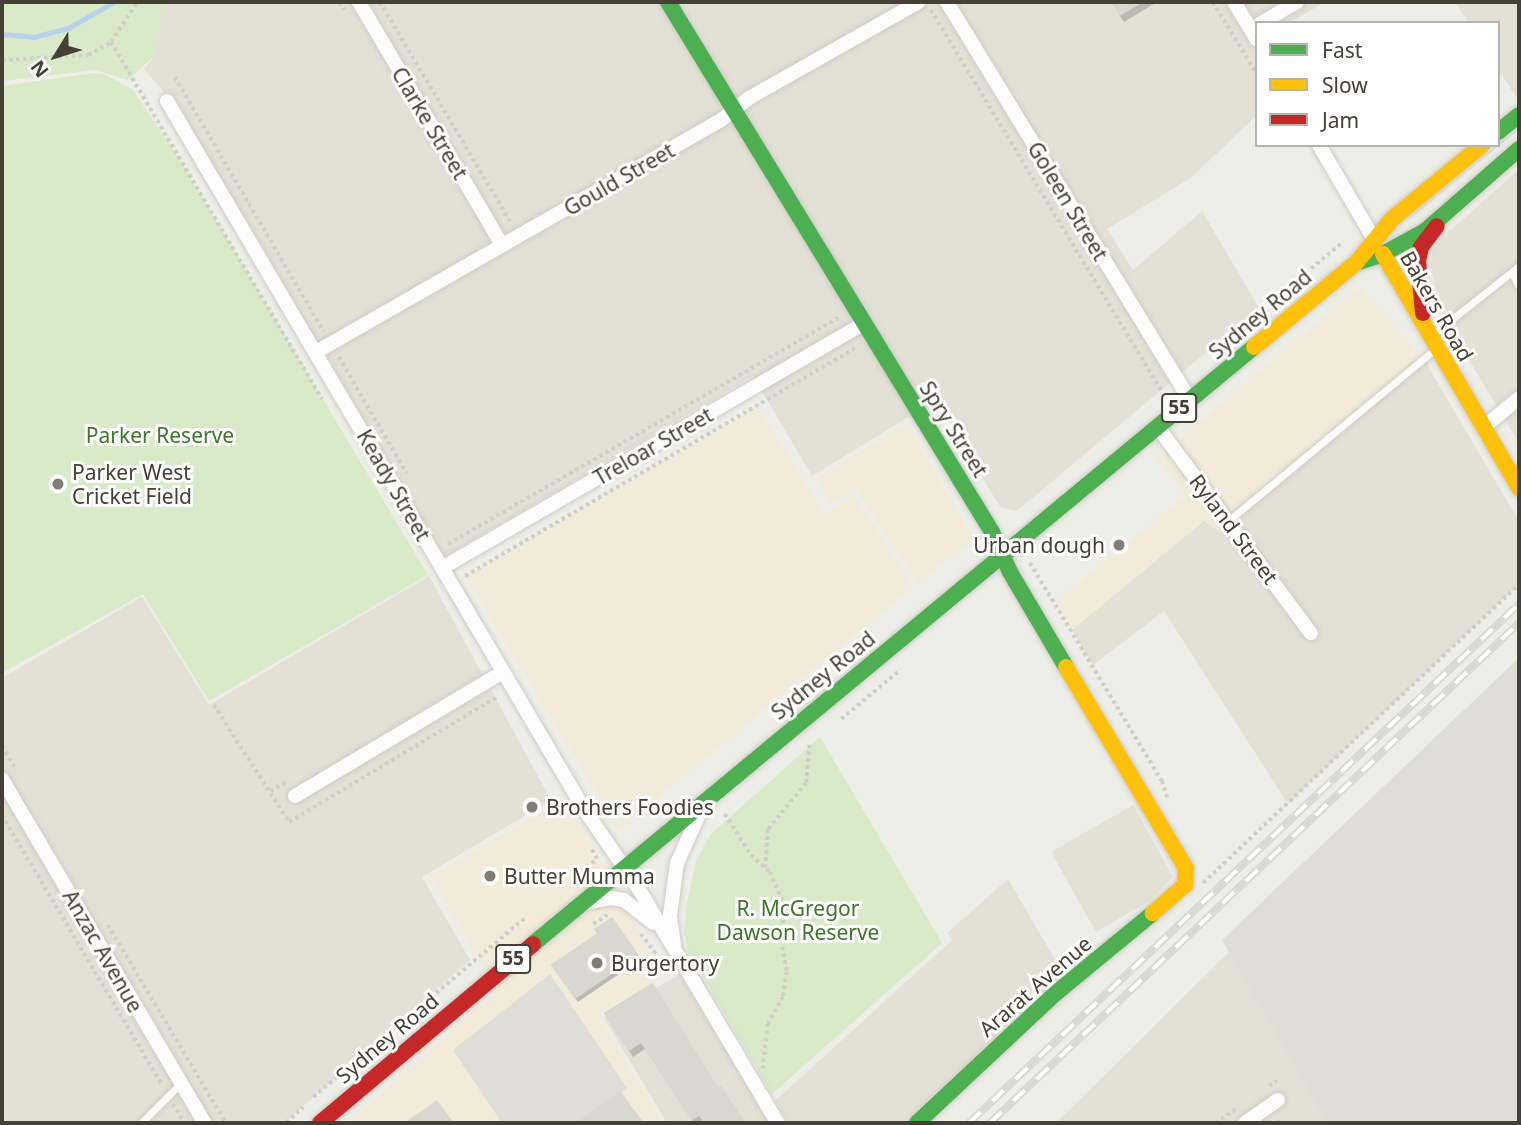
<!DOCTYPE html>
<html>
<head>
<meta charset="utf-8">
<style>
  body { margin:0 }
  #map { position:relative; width:1521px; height:1125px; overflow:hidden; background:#eeeee8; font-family:"Noto Sans",sans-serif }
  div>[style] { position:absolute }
  .residential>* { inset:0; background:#e3e0d5 }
  .commercial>* { inset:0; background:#f2ebda }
  .industrial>* { inset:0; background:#deddd6 }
  .green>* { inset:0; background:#d8eac7 }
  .parking>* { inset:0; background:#deddd8 }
  .stream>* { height:5px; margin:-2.5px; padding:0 2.5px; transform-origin:2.5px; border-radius:2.5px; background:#b7d2ee }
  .path>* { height:3.5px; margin-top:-1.75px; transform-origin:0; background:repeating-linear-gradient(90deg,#d0cec9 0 3.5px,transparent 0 7px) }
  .roads { filter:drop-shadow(0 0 2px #cdcbc5) drop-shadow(0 0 2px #cdcbc5) }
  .lane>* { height:7px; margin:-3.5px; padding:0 3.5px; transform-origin:3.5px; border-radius:3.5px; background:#fcfcfc }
  .street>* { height:14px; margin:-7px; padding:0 7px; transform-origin:7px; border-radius:7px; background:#fcfcfc }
  .fast>* { height:16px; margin:-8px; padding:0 8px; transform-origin:8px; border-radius:8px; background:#4caf50 }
  .slow>* { height:16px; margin:-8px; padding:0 8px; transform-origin:8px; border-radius:8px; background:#ffc107 }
  .jam>* { height:16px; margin:-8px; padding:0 8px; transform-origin:8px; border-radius:8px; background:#c62828 }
  .tram>* { height:2px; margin:-1px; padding:0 1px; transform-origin:1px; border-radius:1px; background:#d8d8d7 }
  .rail>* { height:8px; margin-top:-4px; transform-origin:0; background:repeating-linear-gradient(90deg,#fff 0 16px,#d8d8d7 0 32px); box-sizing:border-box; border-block:2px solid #d8d8d7 }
  .wall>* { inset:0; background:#bab9b3 }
  .building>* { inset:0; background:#d8d7d0 }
  .dots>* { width:19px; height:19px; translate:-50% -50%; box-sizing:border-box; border:4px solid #fff; border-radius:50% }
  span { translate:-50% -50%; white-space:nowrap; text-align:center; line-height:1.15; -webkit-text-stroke:6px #fff; paint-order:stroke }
  .shield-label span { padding:2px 5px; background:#fff; border:2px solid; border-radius:5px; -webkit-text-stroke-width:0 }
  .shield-label { font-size:19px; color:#444034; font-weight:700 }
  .street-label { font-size:21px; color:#444034 }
  .park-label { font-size:21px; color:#3c7627 }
  .poi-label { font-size:21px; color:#444034 }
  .left { translate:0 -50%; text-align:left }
  .right { translate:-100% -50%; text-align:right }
  .frame { position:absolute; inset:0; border:4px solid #444034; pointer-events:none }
  .legend { position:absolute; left:1255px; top:21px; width:245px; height:126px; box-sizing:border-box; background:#fff; border:2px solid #b4b3ae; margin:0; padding:9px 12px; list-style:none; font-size:21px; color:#444034 }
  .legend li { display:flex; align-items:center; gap:14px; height:35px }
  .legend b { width:35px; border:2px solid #b4b3ae }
  .north { position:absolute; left:21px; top:21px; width:70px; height:70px; -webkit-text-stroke:5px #fff; paint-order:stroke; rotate:232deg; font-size:19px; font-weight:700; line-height:28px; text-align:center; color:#444034 }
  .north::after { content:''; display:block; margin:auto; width:24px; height:32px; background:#444034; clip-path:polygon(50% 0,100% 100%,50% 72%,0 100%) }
</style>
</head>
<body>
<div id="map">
  <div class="residential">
    <i style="clip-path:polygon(163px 2px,1325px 2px,1289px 23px,1257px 23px,1257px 115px,1192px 177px,1107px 229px,1133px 270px,1202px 211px,1259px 308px,1017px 511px,1000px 507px,936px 400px,812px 476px,753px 376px,444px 557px,366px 433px,166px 95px,144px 69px,155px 55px)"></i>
    <i style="clip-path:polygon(1455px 2px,1519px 2px,1519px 95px,1516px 97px,1498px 69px,1498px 23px,1469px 23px)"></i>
    <i style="clip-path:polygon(1519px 169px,1519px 443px,1442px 315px,1430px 264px,1433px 249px,1442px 238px)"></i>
    <i style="clip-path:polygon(1423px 358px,1519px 521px,1519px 584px,1288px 804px,1164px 611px,1093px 665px,1072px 630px,1204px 520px,1222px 532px)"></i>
    <i style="clip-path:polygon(429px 576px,551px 800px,422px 877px,470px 960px,284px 1123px,2px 1123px,2px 678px,142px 597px,209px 705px)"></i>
    <i style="clip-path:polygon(1519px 658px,1519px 1123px,1056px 1123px,1229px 952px,1222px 940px)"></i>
    <i style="clip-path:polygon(1133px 805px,1173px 877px,1151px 900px,1096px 932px,1051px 852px)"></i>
    <i style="clip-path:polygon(1008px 879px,1063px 973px,903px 1123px,789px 1123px,775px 1101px,952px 940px,947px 933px)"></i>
    <i style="clip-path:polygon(682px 973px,768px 1123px,667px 1123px,604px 1018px)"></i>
  </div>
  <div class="commercial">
    <i style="clip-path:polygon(1359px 288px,1423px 358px,1221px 532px,1204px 521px,1072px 630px,1056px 602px,1186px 495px,1156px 459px)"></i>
    <i style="clip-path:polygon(758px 407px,825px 515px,854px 495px,913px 587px,619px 829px,465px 576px)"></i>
    <i style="clip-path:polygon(907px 424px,975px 539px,918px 582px,855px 488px,830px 503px,815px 479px)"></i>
    <i style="clip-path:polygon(562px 800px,604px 865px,662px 977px,598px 1014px,663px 1123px,348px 1123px,497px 991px,431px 877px)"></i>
  </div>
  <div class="industrial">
    <i style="clip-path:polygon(1519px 658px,1519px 1123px,1328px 1123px,1222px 940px)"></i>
  </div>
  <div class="green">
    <i style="clip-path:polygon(2px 2px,163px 2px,155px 55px,128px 80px,95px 70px,2px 81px)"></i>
    <i style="clip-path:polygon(95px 73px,106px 75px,133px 90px,183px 165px,428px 575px,209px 701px,143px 594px,2px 673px,2px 86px)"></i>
    <i style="clip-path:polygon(820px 737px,942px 943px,772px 1094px,689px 953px,684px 933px,686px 907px,696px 861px,711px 834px)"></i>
  </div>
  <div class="parking">
    <i style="clip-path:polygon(550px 974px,627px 1088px,580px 1123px,502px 1123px,453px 1050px)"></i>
  </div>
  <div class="stream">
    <i style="left:2px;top:34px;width:32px;rotate:5deg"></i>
    <i style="left:34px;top:37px;width:35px;rotate:-15deg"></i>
    <i style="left:68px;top:28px;width:53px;rotate:-29.5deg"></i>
  </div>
  <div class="path">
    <i style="left:340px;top:2px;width:9px;rotate:58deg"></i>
    <i style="left:380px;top:2px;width:255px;rotate:59.3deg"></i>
    <i style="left:1213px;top:2px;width:84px;rotate:58.6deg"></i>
    <i style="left:931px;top:10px;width:446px;rotate:58.8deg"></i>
    <i style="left:111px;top:42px;width:415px;rotate:59.4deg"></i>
    <i style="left:2px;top:60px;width:86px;rotate:-3.3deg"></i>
    <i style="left:88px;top:55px;width:26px;rotate:-29deg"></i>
    <i style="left:111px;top:42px;width:48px;rotate:-57deg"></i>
    <i style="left:175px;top:77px;width:295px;rotate:59.7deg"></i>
    <i style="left:1284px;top:291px;width:77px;rotate:-39.7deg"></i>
    <i style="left:339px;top:357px;width:135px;rotate:59.8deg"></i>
    <i style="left:448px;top:544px;width:452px;rotate:-30.1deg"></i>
    <i style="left:1030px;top:563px;width:255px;rotate:58.8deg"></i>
    <i style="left:1162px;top:781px;width:19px;rotate:72deg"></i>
    <i style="left:465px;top:576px;width:454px;rotate:-30.3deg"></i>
    <i style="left:214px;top:705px;width:139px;rotate:57.3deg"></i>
    <i style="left:289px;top:822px;width:245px;rotate:-31deg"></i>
    <i style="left:841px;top:719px;width:77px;rotate:-39.7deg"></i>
    <i style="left:2px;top:746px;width:26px;rotate:59deg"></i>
    <i style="left:270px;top:791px;width:18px;rotate:-29deg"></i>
    <i style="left:725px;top:814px;width:49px;rotate:57.6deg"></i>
    <i style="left:751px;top:855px;width:25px;rotate:42deg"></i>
    <i style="left:770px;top:872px;width:37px;rotate:66deg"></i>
    <i style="left:785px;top:906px;width:34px;rotate:97deg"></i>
    <i style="left:781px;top:940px;width:33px;rotate:79deg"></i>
    <i style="left:787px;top:972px;width:25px;rotate:99deg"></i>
    <i style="left:783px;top:997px;width:31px;rotate:119deg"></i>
    <i style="left:768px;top:1024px;width:45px;rotate:96.3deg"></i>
    <i style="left:2px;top:815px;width:314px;rotate:59.3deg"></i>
    <i style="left:765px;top:868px;width:39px;rotate:-86deg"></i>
    <i style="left:768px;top:829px;width:60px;rotate:-50.4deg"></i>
    <i style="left:806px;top:783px;width:38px;rotate:-85deg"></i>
    <i style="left:575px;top:876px;width:28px;rotate:-38deg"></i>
    <i style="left:597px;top:859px;width:14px;rotate:-120deg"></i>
    <i style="left:1203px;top:883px;width:435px;rotate:-43.4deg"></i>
    <i style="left:593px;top:924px;width:17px;rotate:-33deg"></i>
    <i style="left:108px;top:925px;width:230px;rotate:59.2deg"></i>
    <i style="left:641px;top:934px;width:41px;rotate:52.9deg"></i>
    <i style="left:1269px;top:1086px;width:9px;rotate:-36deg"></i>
    <i style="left:313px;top:1097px;width:276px;rotate:-40.2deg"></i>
    <i style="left:173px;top:1104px;width:22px;rotate:58deg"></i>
    <i style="left:286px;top:1123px;width:23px;rotate:-43deg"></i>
    <i style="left:1215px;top:1123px;width:25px;rotate:-34deg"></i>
    <i style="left:1277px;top:1123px;width:4px;rotate:-34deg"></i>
  </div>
  <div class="roads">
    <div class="lane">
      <i style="left:1512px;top:273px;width:15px;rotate:62deg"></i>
      <i style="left:1432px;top:335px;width:111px;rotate:-38.4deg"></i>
      <i style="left:1228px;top:521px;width:269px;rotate:-39.7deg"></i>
      <i style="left:141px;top:1123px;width:57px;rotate:-45deg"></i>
    </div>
    <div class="street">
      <i style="left:359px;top:2px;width:282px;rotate:59.5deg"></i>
      <i style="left:947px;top:2px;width:466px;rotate:58.6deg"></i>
      <i style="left:1234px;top:2px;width:44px;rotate:58.8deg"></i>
      <i style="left:1261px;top:23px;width:42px;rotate:-30.3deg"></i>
      <i style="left:167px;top:101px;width:822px;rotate:59.5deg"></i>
      <i style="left:584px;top:809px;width:93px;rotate:55.5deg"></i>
      <i style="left:637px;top:886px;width:276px;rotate:59.3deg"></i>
      <i style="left:1319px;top:145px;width:109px;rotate:59.7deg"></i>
      <i style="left:316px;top:352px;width:467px;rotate:-29.8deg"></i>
      <i style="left:721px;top:120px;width:36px;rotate:-38deg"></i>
      <i style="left:749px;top:98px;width:195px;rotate:-29.5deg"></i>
      <i style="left:1157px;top:426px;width:258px;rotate:53.4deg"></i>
      <i style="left:1484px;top:427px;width:45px;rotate:-39.6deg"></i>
      <i style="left:442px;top:568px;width:488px;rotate:-30.1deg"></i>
      <i style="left:2px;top:779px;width:399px;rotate:59.5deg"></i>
      <i style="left:295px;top:796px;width:242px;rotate:-30.8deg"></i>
      <i style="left:591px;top:902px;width:20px;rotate:-11deg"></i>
      <i style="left:611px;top:898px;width:13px;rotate:9deg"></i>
      <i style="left:624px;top:900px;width:37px;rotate:38deg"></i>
      <i style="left:674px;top:945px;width:30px;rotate:-98deg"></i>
      <i style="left:670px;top:915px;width:52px;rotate:-82.3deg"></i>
      <i style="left:677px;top:863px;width:58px;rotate:-65.6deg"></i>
      <i style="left:1245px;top:1123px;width:40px;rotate:-34.9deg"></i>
    </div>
    <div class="fast">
      <i style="left:668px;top:2px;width:621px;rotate:58.56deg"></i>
      <i style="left:992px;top:532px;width:44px;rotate:65.8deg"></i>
      <i style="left:1010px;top:572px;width:110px;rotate:59.5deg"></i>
      <i style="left:1498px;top:132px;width:27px;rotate:-39deg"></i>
      <i style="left:1356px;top:263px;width:28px;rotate:-18deg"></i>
      <i style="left:1383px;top:254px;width:48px;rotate:-28.7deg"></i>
      <i style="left:1425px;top:231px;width:125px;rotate:-41.1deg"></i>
      <i style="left:533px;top:944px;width:936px;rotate:-39.63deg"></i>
      <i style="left:917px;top:1123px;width:190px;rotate:-43.1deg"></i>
      <i style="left:1056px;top:993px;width:126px;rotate:-39.5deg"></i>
    </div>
    <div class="slow">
      <i style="left:1383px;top:254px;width:271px;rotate:59.8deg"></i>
      <i style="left:1254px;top:347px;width:132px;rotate:-39.5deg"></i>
      <i style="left:1356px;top:263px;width:57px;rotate:-50.7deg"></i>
      <i style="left:1392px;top:219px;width:117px;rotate:-39.4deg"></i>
      <i style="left:1066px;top:667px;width:234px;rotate:59.2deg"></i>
      <i style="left:1186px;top:868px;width:17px;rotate:93deg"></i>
      <i style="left:1185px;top:885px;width:43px;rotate:138.8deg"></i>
    </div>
    <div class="jam">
      <i style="left:1423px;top:313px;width:52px;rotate:-95.5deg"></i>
      <i style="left:1418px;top:261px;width:14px;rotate:-78deg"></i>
      <i style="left:1421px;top:247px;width:26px;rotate:-53deg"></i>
      <i style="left:320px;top:1123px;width:278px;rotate:-40deg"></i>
    </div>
  </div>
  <div class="tram">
    <i style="left:1408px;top:219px;width:144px;rotate:-39.3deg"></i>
  </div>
  <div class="rail">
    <i style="left:969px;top:1123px;width:756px;rotate:-43.34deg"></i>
    <i style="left:990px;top:1123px;width:728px;rotate:-43.39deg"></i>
  </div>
  <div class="wall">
    <i style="clip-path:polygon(1111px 2px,1157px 2px,1124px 22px)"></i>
    <i style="clip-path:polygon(612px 917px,641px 959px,578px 1002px,551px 965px,597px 934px)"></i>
    <i style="clip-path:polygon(653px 983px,703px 1122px,702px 1123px,694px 1123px,645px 1049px,633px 1057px,604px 1013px)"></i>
  </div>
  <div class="building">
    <i style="clip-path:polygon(1111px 2px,1143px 2px,1120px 16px)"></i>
    <i style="clip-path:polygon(612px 917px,639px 956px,575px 999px,551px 965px,597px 934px,594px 929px)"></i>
    <i style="clip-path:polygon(653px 983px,718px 1087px,721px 1086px,746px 1123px,704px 1123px,699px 1116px,692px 1120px,641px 1043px,629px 1051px,604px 1013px)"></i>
    <i style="clip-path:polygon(620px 1091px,644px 1123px,576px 1123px)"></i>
    <i style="clip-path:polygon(437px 1100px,454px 1123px,404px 1123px)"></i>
  </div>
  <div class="dots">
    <i style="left:58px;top:484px;background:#807d73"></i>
    <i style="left:1119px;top:545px;background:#807d73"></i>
    <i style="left:532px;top:807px;background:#807d73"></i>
    <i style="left:490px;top:876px;background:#807d73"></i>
    <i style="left:597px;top:963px;background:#807d73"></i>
  </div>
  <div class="shield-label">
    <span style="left:1179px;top:408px">55</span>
    <span style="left:513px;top:959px">55</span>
  </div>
  <div class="street-label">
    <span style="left:430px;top:123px;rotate:59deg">Clarke Street</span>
    <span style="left:619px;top:179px;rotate:-30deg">Gould Street</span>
    <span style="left:1068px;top:201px;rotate:59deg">Goleen Street</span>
    <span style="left:1437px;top:306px;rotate:60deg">Bakers Road</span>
    <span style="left:1260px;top:314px;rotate:-40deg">Sydney Road</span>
    <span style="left:954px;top:429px;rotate:58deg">Spry Street</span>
    <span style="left:653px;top:446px;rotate:-30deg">Treloar Street</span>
    <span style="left:394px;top:485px;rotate:60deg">Keady Street</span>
    <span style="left:1234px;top:529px;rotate:53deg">Ryland Street</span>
    <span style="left:823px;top:675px;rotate:-39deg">Sydney Road</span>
    <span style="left:103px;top:951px;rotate:60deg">Anzac Avenue</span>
    <span style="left:1035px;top:986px;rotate:-41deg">Ararat Avenue</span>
    <span style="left:387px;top:1038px;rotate:-40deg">Sydney Road</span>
  </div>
  <div class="park-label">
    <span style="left:160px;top:435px">Parker Reserve</span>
    <span style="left:798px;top:920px">R. McGregor<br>Dawson Reserve</span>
  </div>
  <div class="poi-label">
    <span class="left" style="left:72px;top:484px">Parker West<br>Cricket Field</span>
    <span class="right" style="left:1105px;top:545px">Urban dough</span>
    <span class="left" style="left:546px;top:807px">Brothers Foodies</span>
    <span class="left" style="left:504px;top:876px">Butter Mumma</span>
    <span class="left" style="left:611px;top:963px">Burgertory</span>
  </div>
  <div class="frame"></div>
  <ul class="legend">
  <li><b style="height:9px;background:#4caf50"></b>Fast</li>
  <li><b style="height:9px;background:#ffc107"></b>Slow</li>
  <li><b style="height:9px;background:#c62828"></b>Jam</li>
  </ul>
  <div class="north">N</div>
</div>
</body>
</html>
